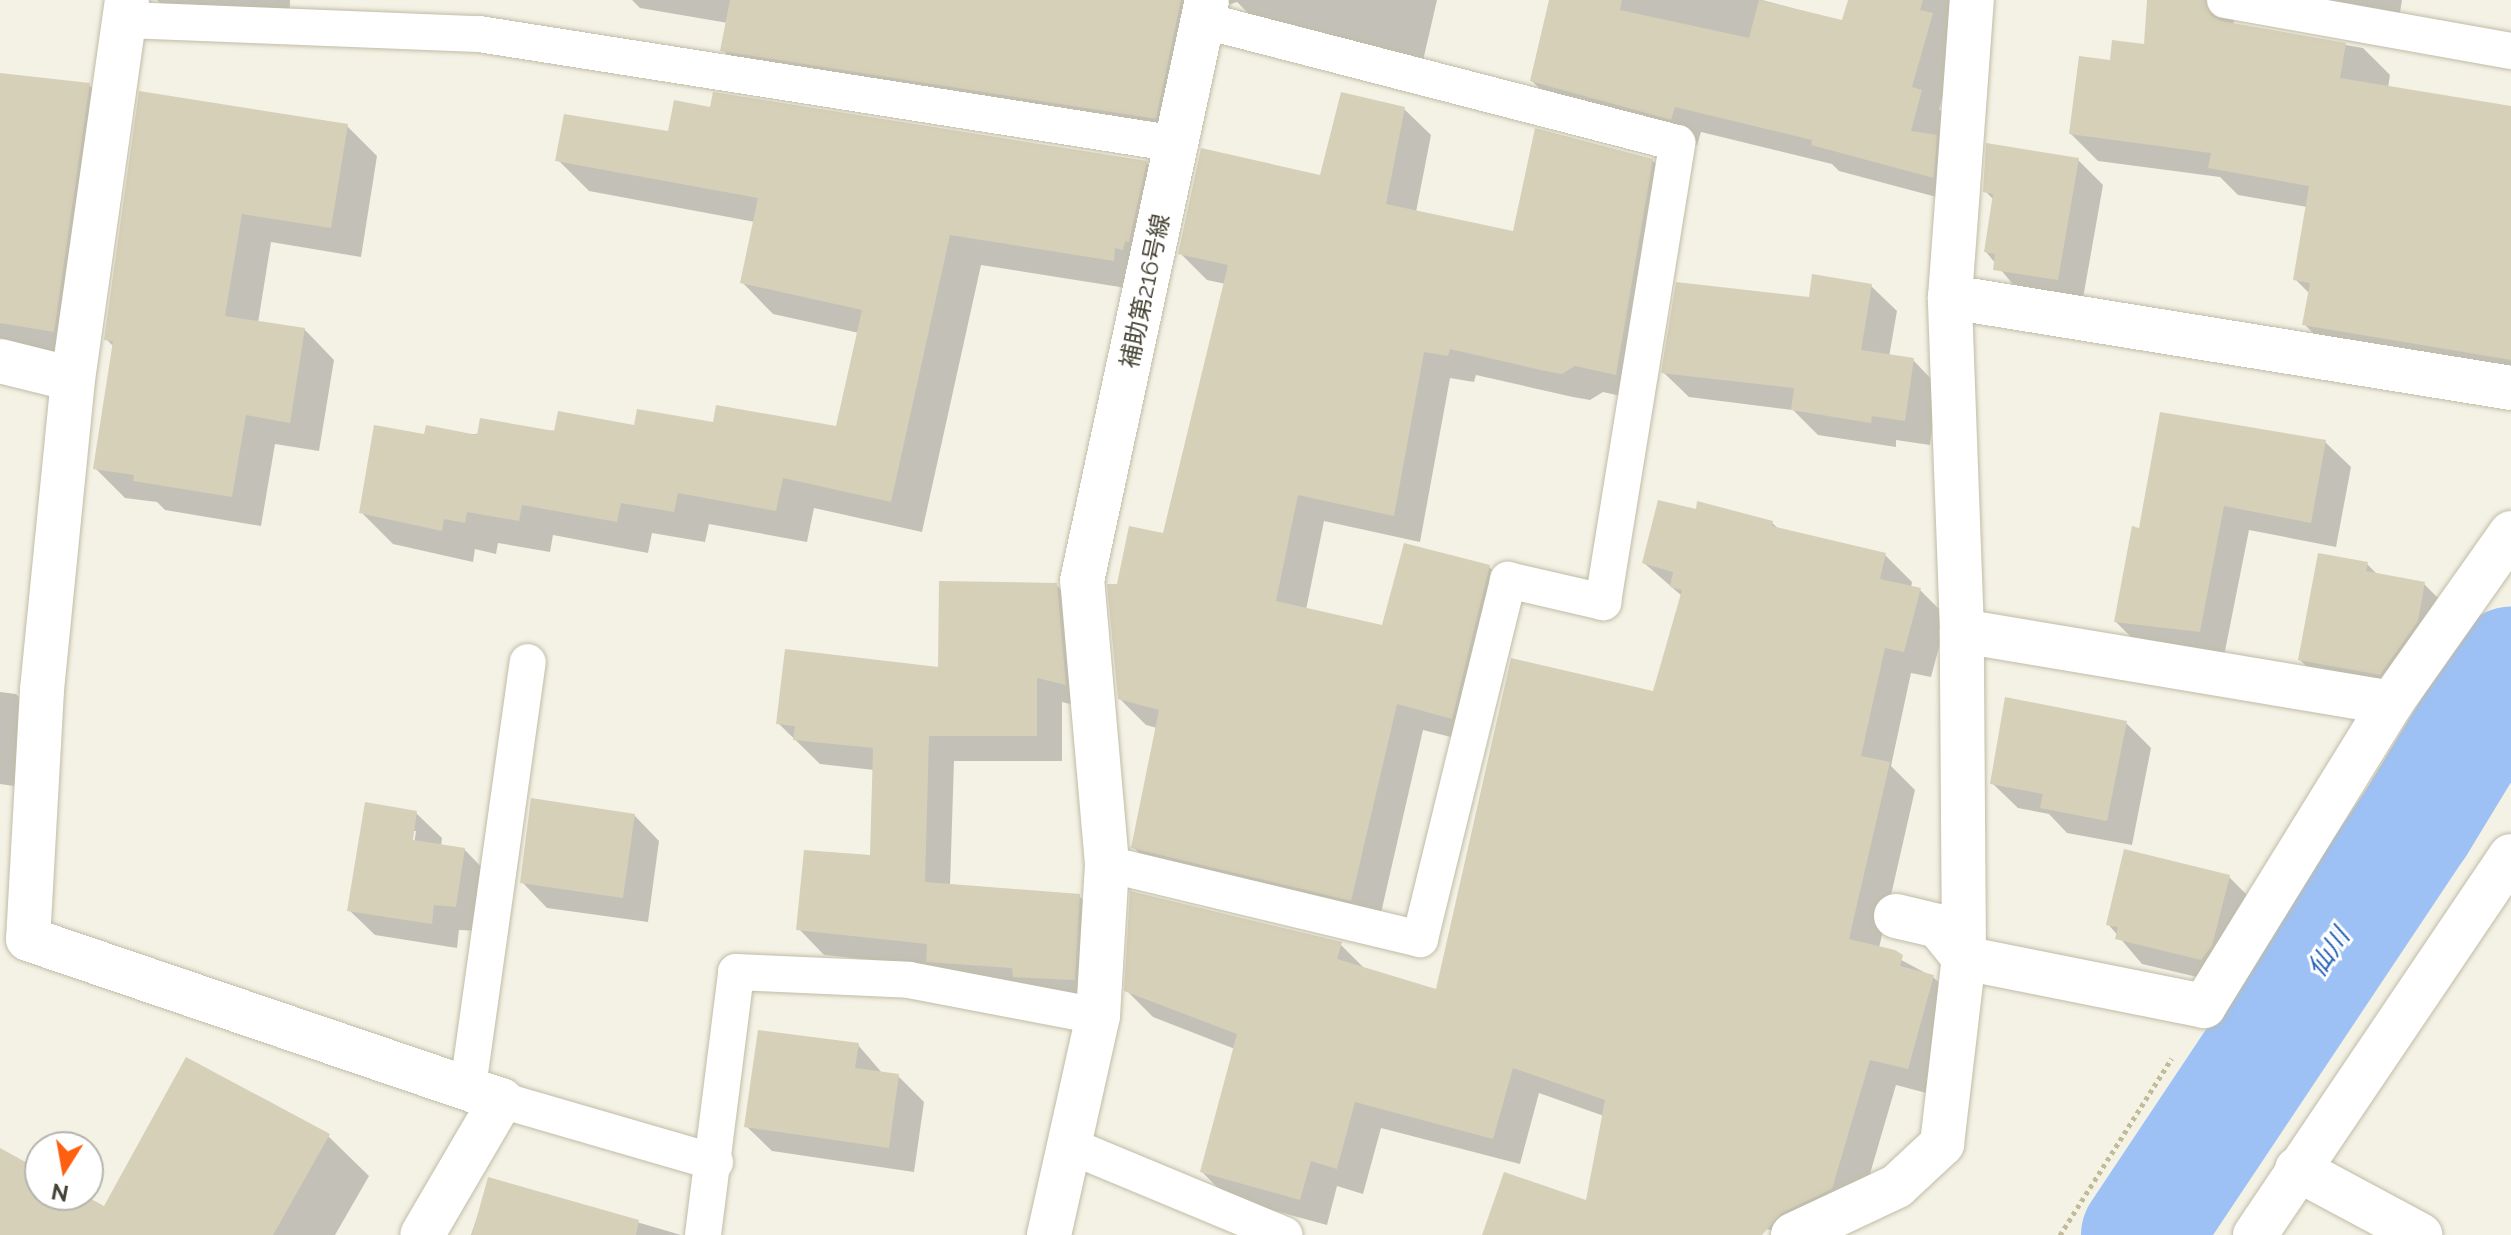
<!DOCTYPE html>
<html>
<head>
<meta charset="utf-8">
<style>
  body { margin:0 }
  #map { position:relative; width:2511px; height:1235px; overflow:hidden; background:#f4f2e5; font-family:Raleway,"Noto Sans JP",sans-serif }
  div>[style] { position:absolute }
  .shadow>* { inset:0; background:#0003 }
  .river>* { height:120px; margin:-60px; padding:0 60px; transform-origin:60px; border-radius:60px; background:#9dc1f5 }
  .building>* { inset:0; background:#d6d0b9 }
  .path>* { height:5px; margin-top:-2.5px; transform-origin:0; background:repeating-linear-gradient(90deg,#c2bb97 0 4px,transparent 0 8px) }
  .roads { filter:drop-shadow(0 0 2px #c0bca7) drop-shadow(0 0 2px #c0bca7) }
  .lane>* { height:36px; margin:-18px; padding:0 18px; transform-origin:18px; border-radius:18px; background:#fff }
  .street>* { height:44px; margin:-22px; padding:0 22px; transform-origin:22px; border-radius:22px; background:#fff }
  span { translate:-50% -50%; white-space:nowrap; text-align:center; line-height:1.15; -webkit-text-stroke:6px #fff; paint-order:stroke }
  .street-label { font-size:24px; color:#464334 }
  .water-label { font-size:26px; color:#2661b9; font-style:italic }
  .north { position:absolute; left:24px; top:1131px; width:80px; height:80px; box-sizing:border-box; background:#fff; border:2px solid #b5b4ae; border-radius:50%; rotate:191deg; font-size:22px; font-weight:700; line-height:32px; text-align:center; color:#464334 }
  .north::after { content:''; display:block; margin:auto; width:28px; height:36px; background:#ff5f10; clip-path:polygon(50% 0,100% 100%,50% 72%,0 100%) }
</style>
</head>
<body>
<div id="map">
  <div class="shadow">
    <i style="clip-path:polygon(157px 0,290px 0,289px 29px,182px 24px)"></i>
    <i style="clip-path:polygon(632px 0,1437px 0,1422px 65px,1260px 25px,1237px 2px,1215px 9px,1182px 145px,749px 76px,723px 50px,728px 23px,640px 8px)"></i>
    <i style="clip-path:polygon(1551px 0,1762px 0,1844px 22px,1850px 0,1956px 0,1948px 30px,1959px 41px,1939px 109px,1947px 118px,1959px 203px,1839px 171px,1832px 164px,1701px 132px,1697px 145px,1558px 107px,1532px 81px)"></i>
    <i style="clip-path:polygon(2188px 0,2402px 0,2397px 31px,2236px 13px,2233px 25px,2363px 48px,2390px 75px,2388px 88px,2511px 108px,2511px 382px,2332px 352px,2305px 325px,2310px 294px,2295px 279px,2307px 207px,2238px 195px,2220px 177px,2098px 161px,2071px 134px,2111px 62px,2180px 51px)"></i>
    <i style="clip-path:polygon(0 74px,89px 85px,114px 110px,79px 356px,0 344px)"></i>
    <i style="clip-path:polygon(141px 93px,347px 126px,377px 156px,361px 257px,271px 242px,258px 323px,305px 330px,334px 360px,319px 451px,275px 444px,261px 526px,165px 510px,157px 502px,125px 498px,95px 468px,114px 347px,106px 339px)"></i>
    <i style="clip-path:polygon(1404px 109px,1431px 135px,1416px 212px,1515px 233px,1652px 160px,1679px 187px,1642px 401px,1603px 392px,1590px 400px,1573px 397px,1476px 375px,1474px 382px,1450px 378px,1420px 542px,1324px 521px,1306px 610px,1384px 627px,1489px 567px,1516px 594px,1479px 744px,1423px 730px,1378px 926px,1160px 874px,1133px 847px,1157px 728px,1146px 725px,1119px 698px,1118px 586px,1165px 535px,1226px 284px,1207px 280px,1180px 253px,1322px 178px)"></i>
    <i style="clip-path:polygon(669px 133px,1146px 162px,1177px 194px,1145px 291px,981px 265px,922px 532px,814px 508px,807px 542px,709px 524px,705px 542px,652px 533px,648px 553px,553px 535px,550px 552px,498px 543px,496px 554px,475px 549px,473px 562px,393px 544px,361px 512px,426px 436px,714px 424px,838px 429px,859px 333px,773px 314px,742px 282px,755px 222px,589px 191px,558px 160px)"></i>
    <i style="clip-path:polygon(2078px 160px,2103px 185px,2082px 304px,2021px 294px,1986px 252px,1994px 200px,1985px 191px)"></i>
    <i style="clip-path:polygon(1871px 286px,1897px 311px,1889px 357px,1913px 360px,1938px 386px,1930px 445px,1896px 440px,1896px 447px,1818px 435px,1793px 410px,1689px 397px,1663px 372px,1810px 300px)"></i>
    <i style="clip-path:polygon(2325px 442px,2351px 467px,2336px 547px,2249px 530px,2224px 656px,2141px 647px,2116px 622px,2141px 530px)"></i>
    <i style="clip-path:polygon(1697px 512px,1772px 523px,1780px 530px,1885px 555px,1912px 582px,1911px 588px,1920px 590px,1947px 617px,1931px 677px,1911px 673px,1891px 766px,1915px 790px,1879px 948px,1933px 977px,1960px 1003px,1934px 1095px,1896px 1085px,1858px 1215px,1790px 1235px,1621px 1191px,1604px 1116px,1539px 1093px,1520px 1164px,1381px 1128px,1363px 1194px,1337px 1186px,1327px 1225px,1228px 1198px,1202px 1172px,1235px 1049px,1153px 1017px,1127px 991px,1340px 944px,1367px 971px,1438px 992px,1655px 694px,1682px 596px,1644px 563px)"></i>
    <i style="clip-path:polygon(2367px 564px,2378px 575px,2424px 584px,2449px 609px,2406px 700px,2326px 685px,2300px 660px)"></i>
    <i style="clip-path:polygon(1056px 585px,1082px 610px,1090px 709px,1062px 702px,1062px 761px,954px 761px,950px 886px,1079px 896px,1105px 921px,1100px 1004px,954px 987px,933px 966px,824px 955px,799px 929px,872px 857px,874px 770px,820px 764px,778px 723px,940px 669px)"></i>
    <i style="clip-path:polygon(0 692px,16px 694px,41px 720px,28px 788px,0 784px)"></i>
    <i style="clip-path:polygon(2126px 723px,2151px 748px,2132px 845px,2067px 833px,2049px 814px,2018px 808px,1992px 783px)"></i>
    <i style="clip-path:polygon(evenodd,416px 813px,442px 838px,441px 846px,464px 849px,489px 875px,481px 931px,459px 930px,457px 948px,375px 935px,349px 910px,416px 813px,412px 831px,416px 831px,413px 850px,412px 831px)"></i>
    <i style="clip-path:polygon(634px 815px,659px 841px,648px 922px,547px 908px,522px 882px)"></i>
    <i style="clip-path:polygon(2229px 877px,2254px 902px,2227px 984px,2142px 964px,2108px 924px)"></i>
    <i style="clip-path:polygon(858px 1045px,883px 1074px,898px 1076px,924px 1102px,914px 1172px,772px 1151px,746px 1126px)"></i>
    <i style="clip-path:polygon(328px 1136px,369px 1176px,335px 1235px,0 1235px,0 1150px,40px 1172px,40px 1195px,80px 1195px,104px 1209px)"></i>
    <i style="clip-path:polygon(490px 1179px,681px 1235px,471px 1235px)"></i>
  </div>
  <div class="river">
    <i style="left:2141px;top:1235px;width:495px;rotate:-56.3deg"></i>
    <i style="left:2416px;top:823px;width:183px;rotate:-58.7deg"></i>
  </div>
  <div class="building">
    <i style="clip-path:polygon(730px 0,1181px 0,1156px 119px,720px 51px)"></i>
    <i style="clip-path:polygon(1549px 0,1622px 0,1620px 10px,1749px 38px,1759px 0,1842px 20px,1848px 0,1923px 0,1920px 10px,1933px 13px,1912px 87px,1922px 90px,1911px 131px,1937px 135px,1934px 178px,1811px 145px,1812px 140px,1675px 107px,1671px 120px,1530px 81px)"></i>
    <i style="clip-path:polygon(2147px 0,2205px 0,2211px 15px,2221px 21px,2346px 43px,2340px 78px,2511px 106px,2511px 360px,2302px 325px,2310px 283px,2293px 280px,2309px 186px,2208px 168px,2211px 153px,2069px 134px,2079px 56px,2110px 60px,2112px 40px,2144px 44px)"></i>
    <i style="clip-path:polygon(0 73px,90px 83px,54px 332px,0 323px)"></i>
    <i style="clip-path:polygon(139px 91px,348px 124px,331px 228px,242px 214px,225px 316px,305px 328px,290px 423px,246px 415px,232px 497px,133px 481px,134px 475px,93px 469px,113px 341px,104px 340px)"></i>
    <i style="clip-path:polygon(713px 92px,1147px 161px,1129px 242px,1125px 241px,1123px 250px,1115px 248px,1114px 261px,950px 235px,891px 502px,783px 478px,776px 511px,678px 493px,674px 512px,621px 503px,617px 522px,522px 505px,519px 521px,467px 512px,465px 523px,444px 519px,442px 531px,359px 513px,374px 425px,424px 434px,426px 425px,477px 435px,480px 418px,554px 431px,558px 411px,634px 425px,637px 409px,713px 422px,716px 405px,836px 426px,862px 310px,740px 283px,758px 198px,555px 161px,564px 114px,668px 131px,674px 100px,710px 107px)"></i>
    <i style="clip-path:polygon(1341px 92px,1405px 107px,1386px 204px,1513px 231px,1535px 128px,1653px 159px,1616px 375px,1575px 366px,1562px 374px,1545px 371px,1450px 349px,1448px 356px,1424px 352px,1394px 516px,1298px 495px,1276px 601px,1382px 625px,1404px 543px,1490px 565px,1452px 719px,1397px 704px,1351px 901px,1131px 848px,1159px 710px,1118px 699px,1107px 584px,1117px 584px,1129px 526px,1163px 533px,1228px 265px,1178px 254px,1201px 148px,1320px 175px)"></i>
    <i style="clip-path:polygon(1986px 143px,2079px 158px,2058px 280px,1993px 270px,1995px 254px,1984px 252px,1993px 194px,1983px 192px)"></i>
    <i style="clip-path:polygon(1812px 274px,1872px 284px,1861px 350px,1914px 358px,1905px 421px,1872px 416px,1871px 423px,1791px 410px,1794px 388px,1661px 373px,1676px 282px,1809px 297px)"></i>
    <i style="clip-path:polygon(2160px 412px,2326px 440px,2311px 523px,2224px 506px,2200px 632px,2114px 622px,2132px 526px,2139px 528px)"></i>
    <i style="clip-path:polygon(1658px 500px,1696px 509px,1697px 501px,1773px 521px,1772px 526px,1886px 553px,1880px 579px,1921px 588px,1904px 652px,1885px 648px,1861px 756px,1890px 762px,1849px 939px,1895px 950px,1903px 955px,1900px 966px,1934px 975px,1908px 1069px,1870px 1060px,1832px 1189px,1782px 1213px,1762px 1235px,1482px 1235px,1504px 1172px,1586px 1200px,1605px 1100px,1513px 1068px,1493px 1139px,1355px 1102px,1337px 1169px,1311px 1161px,1300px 1200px,1200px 1172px,1237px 1034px,1124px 991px,1130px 891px,1342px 942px,1337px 959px,1436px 989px,1511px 658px,1653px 691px,1682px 590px,1670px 587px,1673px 572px,1642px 563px)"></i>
    <i style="clip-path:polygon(2318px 553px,2368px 562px,2366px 571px,2425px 582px,2418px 621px,2380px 675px,2298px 660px)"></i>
    <i style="clip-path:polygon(939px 581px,1057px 583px,1066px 685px,1037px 678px,1037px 736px,929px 736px,925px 882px,1080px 894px,1075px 980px,1013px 977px,1012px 968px,926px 962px,927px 944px,796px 930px,804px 850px,870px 855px,873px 748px,793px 740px,795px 726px,776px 724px,785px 649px,938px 667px)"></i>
    <i style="clip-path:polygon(2005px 697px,2127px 721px,2107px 821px,2040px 808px,2043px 794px,1990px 784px)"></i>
    <i style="clip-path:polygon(531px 798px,635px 814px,623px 898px,520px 883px)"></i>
    <i style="clip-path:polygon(365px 802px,417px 811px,413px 840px,465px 848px,456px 907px,434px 905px,432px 924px,347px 911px)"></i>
    <i style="clip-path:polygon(2124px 849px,2230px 875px,2212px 946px,2201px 960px,2115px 939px,2118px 927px,2106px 925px)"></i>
    <i style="clip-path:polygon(758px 1030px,859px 1043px,855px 1068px,899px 1074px,889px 1148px,744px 1127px)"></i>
    <i style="clip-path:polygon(186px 1057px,330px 1134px,273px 1235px,0 1235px,0 1148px,40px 1170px,40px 1195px,84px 1195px,104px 1206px)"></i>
    <i style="clip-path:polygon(488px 1177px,639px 1220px,636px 1235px,472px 1235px)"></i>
  </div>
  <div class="path">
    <i style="left:2060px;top:1235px;width:209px;rotate:-57.7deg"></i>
  </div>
  <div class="roads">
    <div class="lane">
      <i style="left:2225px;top:0;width:291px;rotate:10.1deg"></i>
      <i style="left:126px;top:20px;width:353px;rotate:2.3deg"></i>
      <i style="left:479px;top:34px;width:707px;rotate:8.96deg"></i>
      <i style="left:1107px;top:864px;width:322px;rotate:13.5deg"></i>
      <i style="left:1420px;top:939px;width:370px;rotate:-76.2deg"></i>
      <i style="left:1508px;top:580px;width:98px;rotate:13deg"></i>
      <i style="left:1603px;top:602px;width:465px;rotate:-80.8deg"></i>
      <i style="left:1677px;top:143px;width:488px;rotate:-165.5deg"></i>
      <i style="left:468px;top:1087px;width:429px;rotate:-82deg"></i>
      <i style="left:501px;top:1100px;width:223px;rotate:16.2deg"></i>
      <i style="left:1073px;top:1147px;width:229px;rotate:22.6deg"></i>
      <i style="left:703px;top:1235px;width:265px;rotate:-82.8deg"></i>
      <i style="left:736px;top:972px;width:173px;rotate:2.6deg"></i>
      <i style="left:909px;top:980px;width:192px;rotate:10.8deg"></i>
    </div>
    <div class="street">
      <i style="left:127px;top:0;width:383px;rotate:98.1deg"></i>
      <i style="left:73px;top:379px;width:313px;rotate:95.7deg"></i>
      <i style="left:42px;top:690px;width:249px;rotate:93.2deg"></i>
      <i style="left:28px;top:939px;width:500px;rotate:18.8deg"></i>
      <i style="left:501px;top:1100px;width:156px;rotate:120.3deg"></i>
      <i style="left:1950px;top:297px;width:568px;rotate:9.21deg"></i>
      <i style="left:0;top:361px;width:75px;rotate:13.9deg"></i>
      <i style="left:1962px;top:631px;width:435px;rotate:9.5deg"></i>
      <i style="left:1896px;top:916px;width:43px;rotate:13.4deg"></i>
      <i style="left:1938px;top:926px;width:41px;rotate:50.9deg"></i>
      <i style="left:1964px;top:958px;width:245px;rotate:11.3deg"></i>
      <i style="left:2204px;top:1006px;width:356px;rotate:-58.3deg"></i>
      <i style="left:2391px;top:703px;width:208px;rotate:-54.8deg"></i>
      <i style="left:2297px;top:1169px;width:140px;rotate:28.2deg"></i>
      <i style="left:1049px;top:1235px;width:224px;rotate:-77.4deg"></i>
      <i style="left:1098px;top:1016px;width:152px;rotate:-86.6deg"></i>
      <i style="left:1107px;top:864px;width:284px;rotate:-95deg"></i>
      <i style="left:1082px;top:581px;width:594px;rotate:-77.86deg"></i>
      <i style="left:1793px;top:1235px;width:115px;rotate:-25.2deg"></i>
      <i style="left:1897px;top:1186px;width:62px;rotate:-43deg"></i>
      <i style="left:1942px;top:1144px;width:187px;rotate:-83.3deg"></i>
      <i style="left:1964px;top:958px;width:327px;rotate:-90.4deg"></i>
      <i style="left:1962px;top:631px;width:334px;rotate:-92.1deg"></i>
      <i style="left:1950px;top:297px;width:298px;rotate:-85.8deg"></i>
      <i style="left:2255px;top:1235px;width:457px;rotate:-56deg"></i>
    </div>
  </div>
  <div class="street-label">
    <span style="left:1145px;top:291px;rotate:-78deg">補助第216号線</span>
  </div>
  <div class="water-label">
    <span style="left:2329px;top:953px;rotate:-56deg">仙川</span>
  </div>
  <div class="north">N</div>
</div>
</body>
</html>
